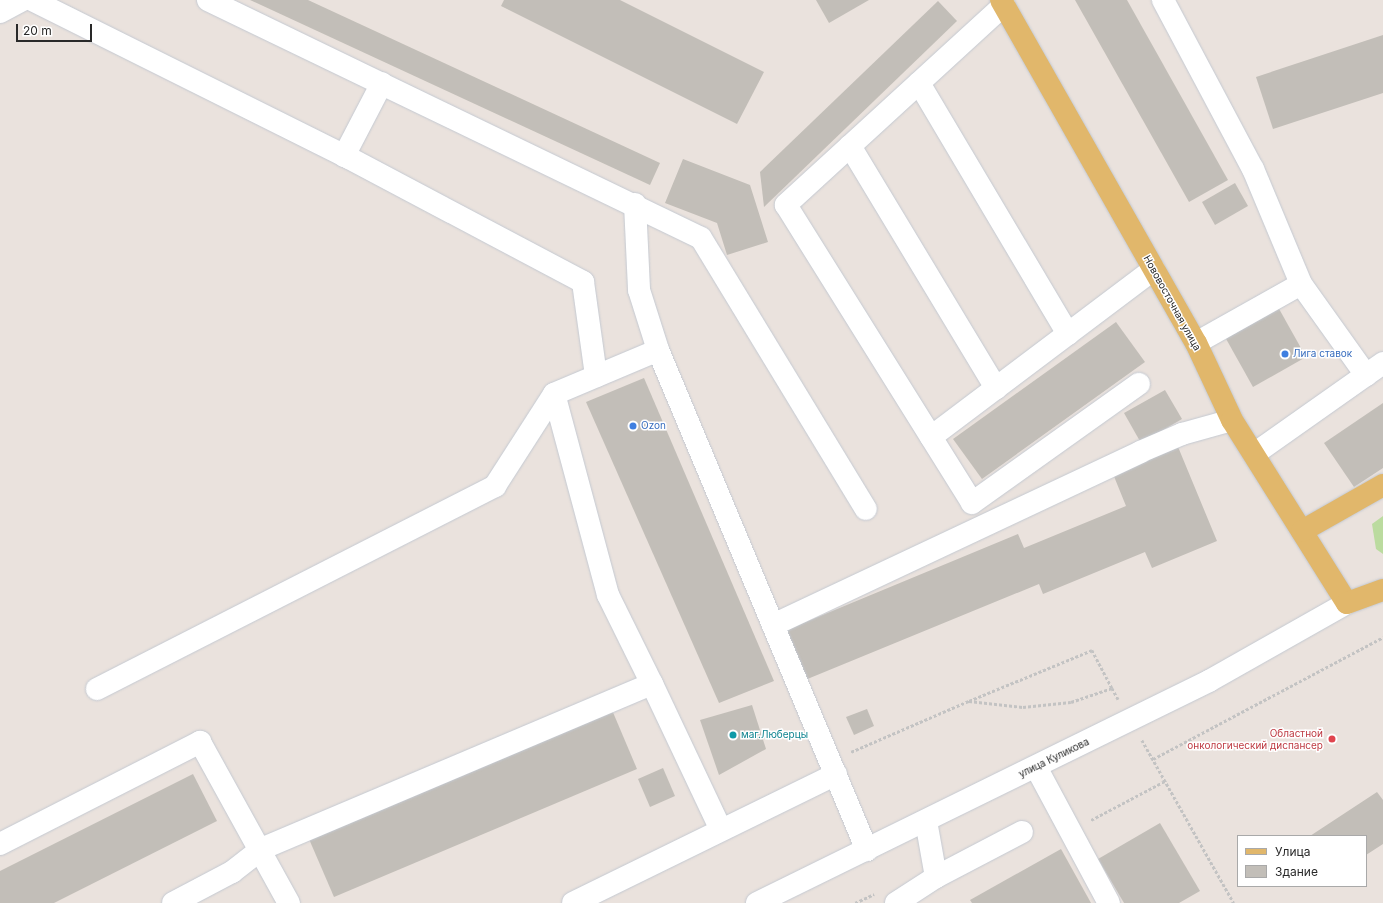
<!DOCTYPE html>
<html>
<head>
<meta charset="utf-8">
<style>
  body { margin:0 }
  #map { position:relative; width:1383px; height:903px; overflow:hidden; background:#eae2dd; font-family:Inter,sans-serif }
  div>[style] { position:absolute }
  .green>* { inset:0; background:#bbdb9f }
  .building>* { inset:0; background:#c2beb8 }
  .path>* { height:2.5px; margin-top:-1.25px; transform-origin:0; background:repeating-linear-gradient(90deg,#c3c3c3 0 3px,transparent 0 5px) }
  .roads { filter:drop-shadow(0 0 1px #c4c9d1) drop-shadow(0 0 1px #c4c9d1) }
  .minor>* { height:22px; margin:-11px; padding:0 11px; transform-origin:11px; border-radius:11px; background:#fff }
  .major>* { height:22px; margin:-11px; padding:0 11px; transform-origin:11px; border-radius:11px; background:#e1b76b }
  .dots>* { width:11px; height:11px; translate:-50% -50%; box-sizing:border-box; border:2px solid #fff; border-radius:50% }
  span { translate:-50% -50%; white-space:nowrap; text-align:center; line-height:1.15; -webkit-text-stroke:3px #fff; paint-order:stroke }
  .street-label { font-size:10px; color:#292929 }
  .shop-label { font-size:10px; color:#366cbe }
  .left { translate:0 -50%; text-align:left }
  .health-label { font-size:10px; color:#be3a42 }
  .right { translate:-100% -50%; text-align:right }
  .culture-label { font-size:10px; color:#0d838f }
  .legend { position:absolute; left:1237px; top:835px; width:130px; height:52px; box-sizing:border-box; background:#fff; border:1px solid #a9a9a9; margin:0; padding:5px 7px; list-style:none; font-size:12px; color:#292929 }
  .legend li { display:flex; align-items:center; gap:8px; height:20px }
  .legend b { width:20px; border:1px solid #a9a9a9 }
  .scale { position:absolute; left:16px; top:24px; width:76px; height:18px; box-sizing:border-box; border:2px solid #292929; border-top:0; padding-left:5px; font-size:12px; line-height:14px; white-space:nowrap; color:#292929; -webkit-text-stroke:3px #fff; paint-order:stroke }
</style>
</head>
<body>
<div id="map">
  <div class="green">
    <i style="clip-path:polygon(1383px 516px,1383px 554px,1376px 549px,1372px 524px)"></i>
  </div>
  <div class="building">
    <i style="clip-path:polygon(250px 0,308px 0,660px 163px,650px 185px)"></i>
    <i style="clip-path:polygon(504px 0,620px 0,764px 72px,737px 124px,501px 6px)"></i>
    <i style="clip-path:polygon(816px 0,869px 0,829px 23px)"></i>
    <i style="clip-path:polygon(1075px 0,1127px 0,1228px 180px,1189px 202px)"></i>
    <i style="clip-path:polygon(938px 1px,957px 21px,764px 207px,760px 172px)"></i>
    <i style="clip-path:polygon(1383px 35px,1383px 93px,1273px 129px,1256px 77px)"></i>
    <i style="clip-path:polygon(683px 159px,750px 185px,768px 242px,727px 255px,717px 223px,665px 203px)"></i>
    <i style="clip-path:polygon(1235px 183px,1248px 206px,1215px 225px,1202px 202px)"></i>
    <i style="clip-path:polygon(1278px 307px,1306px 357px,1253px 387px,1225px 337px)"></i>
    <i style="clip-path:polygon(1116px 322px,1145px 362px,982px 479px,953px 439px)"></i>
    <i style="clip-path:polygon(644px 378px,774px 681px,719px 703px,586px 402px)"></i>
    <i style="clip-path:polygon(1165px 390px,1182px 419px,1141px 443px,1124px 413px)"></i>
    <i style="clip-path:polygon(1383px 403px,1383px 468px,1354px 487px,1324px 443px)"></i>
    <i style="clip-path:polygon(1176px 442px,1217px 541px,1152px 568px,1145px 552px,1043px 594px,1039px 584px,805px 680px,784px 631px,1018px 534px,1024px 548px,1126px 506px,1111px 469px)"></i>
    <i style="clip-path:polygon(752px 705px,766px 749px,719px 775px,700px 720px)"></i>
    <i style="clip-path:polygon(867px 709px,874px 726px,854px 735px,846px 717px)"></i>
    <i style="clip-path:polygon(612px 710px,637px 769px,334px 897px,309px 839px)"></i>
    <i style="clip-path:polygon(663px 768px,675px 796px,650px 807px,638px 779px)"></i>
    <i style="clip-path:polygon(193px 774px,217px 821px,54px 903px,0 903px,0 871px)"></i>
    <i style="clip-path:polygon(1377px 792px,1383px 800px,1383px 844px,1366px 855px,1366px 836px,1310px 836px)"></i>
    <i style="clip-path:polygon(1160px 823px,1200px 891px,1179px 903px,1124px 903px,1098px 859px)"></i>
    <i style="clip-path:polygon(1061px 849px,1091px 903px,972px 903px,970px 900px)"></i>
  </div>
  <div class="path">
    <i style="left:969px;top:701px;width:133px;rotate:-22.5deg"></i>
    <i style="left:1092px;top:650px;width:43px;rotate:62.2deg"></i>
    <i style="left:1142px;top:740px;width:187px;rotate:60.6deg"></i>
    <i style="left:851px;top:752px;width:129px;rotate:-23.4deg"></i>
    <i style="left:969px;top:701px;width:54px;rotate:6.3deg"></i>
    <i style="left:1023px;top:707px;width:48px;rotate:-5.9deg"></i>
    <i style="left:1071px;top:702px;width:43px;rotate:-18.9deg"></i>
    <i style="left:1112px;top:688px;width:13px;rotate:61deg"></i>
    <i style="left:1153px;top:759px;width:260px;rotate:-27.9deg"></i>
    <i style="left:1091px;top:820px;width:84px;rotate:-27.8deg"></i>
    <i style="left:855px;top:903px;width:21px;rotate:-25deg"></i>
  </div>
  <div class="roads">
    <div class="minor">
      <i style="left:32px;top:0;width:354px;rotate:26.5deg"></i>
      <i style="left:349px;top:158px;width:265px;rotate:27.9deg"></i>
      <i style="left:583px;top:282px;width:95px;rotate:82.1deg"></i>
      <i style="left:208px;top:0;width:547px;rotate:25.77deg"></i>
      <i style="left:701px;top:238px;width:317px;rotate:58.7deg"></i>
      <i style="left:1163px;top:0;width:191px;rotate:62deg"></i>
      <i style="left:1253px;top:169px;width:125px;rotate:67.3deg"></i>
      <i style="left:1301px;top:284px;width:112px;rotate:54.5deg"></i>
      <i style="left:1366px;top:375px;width:21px;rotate:-35deg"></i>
      <i style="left:1004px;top:5px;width:296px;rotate:137.5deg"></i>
      <i style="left:786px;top:205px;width:351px;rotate:58deg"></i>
      <i style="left:972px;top:503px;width:205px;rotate:-35.5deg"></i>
      <i style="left:0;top:12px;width:26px;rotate:-28deg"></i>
      <i style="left:919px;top:83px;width:292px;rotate:59.3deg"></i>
      <i style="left:850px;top:146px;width:283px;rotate:58.9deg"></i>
      <i style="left:344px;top:156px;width:82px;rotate:-62.5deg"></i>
      <i style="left:635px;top:204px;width:86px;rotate:87.3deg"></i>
      <i style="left:639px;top:290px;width:63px;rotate:72.4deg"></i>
      <i style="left:1196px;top:343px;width:120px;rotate:-29.3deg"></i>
      <i style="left:931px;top:437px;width:279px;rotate:-37deg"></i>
      <i style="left:1254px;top:454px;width:137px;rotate:-35.2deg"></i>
      <i style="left:773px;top:625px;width:406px;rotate:-25.2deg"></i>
      <i style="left:1140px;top:452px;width:46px;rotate:-23.2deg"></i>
      <i style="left:1182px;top:434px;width:52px;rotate:-15.6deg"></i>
      <i style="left:652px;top:684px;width:161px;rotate:64.7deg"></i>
      <i style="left:97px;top:689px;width:447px;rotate:-27deg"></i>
      <i style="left:495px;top:486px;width:109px;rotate:-57.3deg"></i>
      <i style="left:1036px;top:767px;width:154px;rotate:61.8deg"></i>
      <i style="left:0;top:844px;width:225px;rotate:-27deg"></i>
      <i style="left:200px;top:742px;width:184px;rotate:61.1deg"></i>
      <i style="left:936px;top:877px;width:97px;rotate:-27.6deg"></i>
      <i style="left:173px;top:903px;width:67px;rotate:-27.7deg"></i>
      <i style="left:232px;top:872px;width:37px;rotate:-38deg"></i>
      <i style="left:261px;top:849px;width:424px;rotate:-22.9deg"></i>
      <i style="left:652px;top:684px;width:99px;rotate:-116.3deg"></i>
      <i style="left:608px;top:595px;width:208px;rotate:-105deg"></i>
      <i style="left:554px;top:394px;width:113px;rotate:-22.9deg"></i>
      <i style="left:658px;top:350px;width:542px;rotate:67.32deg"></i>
      <i style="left:573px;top:903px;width:293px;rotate:-26.1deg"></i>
      <i style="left:757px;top:903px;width:504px;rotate:-26.16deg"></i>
      <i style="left:1209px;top:681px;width:159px;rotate:-29.5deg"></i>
      <i style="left:896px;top:903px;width:48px;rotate:-33deg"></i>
      <i style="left:936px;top:877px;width:57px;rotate:-100.1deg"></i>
    </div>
    <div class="major">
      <i style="left:1001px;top:0;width:395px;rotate:60.4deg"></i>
      <i style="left:1196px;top:343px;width:85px;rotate:64.9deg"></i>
      <i style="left:1232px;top:420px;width:216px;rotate:57.9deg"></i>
      <i style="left:1347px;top:603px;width:38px;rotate:-20deg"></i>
      <i style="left:1302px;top:531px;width:93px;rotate:-29.6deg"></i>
    </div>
  </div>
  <div class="dots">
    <i style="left:1285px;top:354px;background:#3f7fe0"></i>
    <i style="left:633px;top:426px;background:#3f7fe0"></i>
    <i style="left:733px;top:735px;background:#0f9aa8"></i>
    <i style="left:1332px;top:739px;background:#e0444e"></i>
  </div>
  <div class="street-label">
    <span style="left:1172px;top:303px;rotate:61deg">Нововосточная улица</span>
    <span style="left:1054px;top:758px;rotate:-26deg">улица Куликова</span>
  </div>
  <div class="shop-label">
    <span class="left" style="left:1293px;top:354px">Лига ставок</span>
    <span class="left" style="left:641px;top:426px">Ozon</span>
  </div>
  <div class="health-label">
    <span class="right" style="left:1323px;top:739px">Областной<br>онкологический диспансер</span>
  </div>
  <div class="culture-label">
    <span class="left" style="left:741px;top:735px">маг.Люберцы</span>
  </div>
  <ul class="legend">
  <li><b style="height:5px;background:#e1b76b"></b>Улица</li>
  <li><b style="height:11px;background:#c2beb8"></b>Здание</li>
  </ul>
  <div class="scale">20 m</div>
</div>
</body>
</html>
